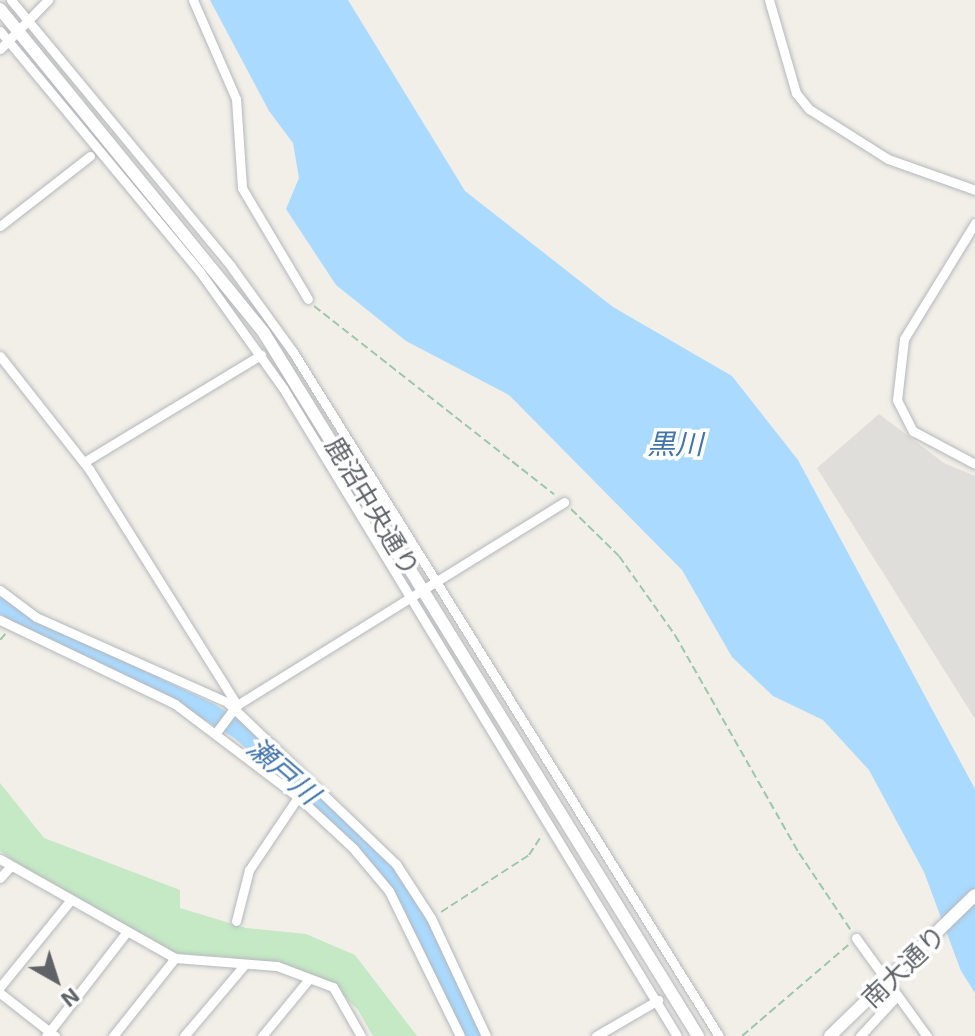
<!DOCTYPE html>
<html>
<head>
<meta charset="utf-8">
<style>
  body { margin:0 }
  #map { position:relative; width:975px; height:1036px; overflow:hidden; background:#f1efe8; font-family:"Exo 2","Noto Sans JP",sans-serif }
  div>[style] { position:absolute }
  .industrial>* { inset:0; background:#e0deda }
  .green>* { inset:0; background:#c5e8c5 }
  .water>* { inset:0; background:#aadaff }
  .river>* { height:18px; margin:-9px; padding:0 9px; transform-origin:9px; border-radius:9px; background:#aadaff }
  .path>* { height:2px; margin-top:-1px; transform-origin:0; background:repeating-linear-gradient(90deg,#9cc7a9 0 8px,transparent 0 12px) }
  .roads { filter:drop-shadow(0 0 2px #b5b8bc) drop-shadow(0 0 2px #b5b8bc) }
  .street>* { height:9px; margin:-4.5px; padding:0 4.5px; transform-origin:4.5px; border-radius:4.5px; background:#fff }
  .secondary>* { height:12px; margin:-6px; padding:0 6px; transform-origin:6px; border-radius:6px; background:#fff }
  span { translate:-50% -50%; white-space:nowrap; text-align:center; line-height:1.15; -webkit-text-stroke:7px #fff; paint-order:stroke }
  .street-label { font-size:26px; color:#5f6368 }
  .water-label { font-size:28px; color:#4174aa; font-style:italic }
  .north { position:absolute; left:16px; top:940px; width:80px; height:80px; -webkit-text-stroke:6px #fff; paint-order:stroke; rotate:141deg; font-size:22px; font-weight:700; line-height:32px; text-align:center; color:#5f6368 }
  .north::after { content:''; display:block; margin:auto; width:28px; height:36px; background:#5f6368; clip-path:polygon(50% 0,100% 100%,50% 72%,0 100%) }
</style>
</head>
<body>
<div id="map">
  <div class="industrial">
    <i style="clip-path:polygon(879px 414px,944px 463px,975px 476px,975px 719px,817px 468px)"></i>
  </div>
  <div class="green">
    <i style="clip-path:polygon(0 783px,44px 838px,180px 890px,180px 908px,246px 928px,306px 934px,355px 955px,417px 1036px,373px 1036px,358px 1010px,328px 980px,228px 957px,173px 953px,39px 878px,0 851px)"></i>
  </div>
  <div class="water">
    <i style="clip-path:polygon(210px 0,348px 0,465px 191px,613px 307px,732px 376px,798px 460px,975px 789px,975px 993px,961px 971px,924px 872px,869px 770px,823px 720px,773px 696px,732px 657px,682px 570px,509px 395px,406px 341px,336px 285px,286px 209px,299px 178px,293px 143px,269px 111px)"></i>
  </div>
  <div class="river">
    <i style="left:0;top:603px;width:60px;rotate:33.4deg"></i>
    <i style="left:50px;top:636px;width:175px;rotate:25.4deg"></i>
    <i style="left:208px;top:711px;width:39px;rotate:32deg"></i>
    <i style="left:241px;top:732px;width:106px;rotate:41.2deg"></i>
    <i style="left:321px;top:802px;width:101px;rotate:47deg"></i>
    <i style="left:390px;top:876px;width:66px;rotate:58deg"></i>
    <i style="left:425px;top:932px;width:115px;rotate:64.8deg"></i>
  </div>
  <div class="path">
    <i style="left:314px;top:306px;width:305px;rotate:38.1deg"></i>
    <i style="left:571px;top:509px;width:67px;rotate:44.4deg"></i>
    <i style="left:619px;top:556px;width:97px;rotate:54.7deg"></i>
    <i style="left:675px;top:635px;width:251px;rotate:60.4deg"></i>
    <i style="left:799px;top:853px;width:92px;rotate:56.1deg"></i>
    <i style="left:0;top:640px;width:11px;rotate:-49deg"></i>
    <i style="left:441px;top:912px;width:105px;rotate:-32.9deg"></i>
    <i style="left:529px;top:855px;width:24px;rotate:-57deg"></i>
    <i style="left:742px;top:1036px;width:140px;rotate:-40.6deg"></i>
  </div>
  <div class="roads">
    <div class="street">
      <i style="left:11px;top:0;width:344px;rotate:50.4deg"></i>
      <i style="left:230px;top:265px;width:107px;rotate:54.1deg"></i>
      <i style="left:293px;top:352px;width:806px;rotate:58.09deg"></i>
      <i style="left:193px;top:0;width:108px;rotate:66.5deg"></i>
      <i style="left:236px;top:99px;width:89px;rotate:86.1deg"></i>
      <i style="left:242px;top:188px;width:129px;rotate:59.3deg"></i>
      <i style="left:769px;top:0;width:97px;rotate:73.8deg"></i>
      <i style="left:796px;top:93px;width:21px;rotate:51deg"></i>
      <i style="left:809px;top:109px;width:93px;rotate:32.3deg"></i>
      <i style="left:888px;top:159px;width:92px;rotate:19.6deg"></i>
      <i style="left:0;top:31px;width:313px;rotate:50.3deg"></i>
      <i style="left:200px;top:272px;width:143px;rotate:54.4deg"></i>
      <i style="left:283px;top:388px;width:758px;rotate:58.7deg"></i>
      <i style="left:0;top:49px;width:69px;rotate:-45.6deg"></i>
      <i style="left:975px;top:223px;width:136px;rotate:121.5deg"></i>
      <i style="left:904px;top:339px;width:61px;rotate:96.5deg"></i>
      <i style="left:897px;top:400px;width:35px;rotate:63deg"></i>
      <i style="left:913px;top:431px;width:70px;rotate:28deg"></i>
      <i style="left:0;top:226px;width:114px;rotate:-37.9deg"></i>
      <i style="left:0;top:356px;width:144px;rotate:51.8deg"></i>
      <i style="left:89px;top:469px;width:279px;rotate:57.9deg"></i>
      <i style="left:237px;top:705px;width:385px;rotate:-31.8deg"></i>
      <i style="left:84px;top:462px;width:207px;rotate:-31.2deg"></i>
      <i style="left:0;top:590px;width:45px;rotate:36.9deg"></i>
      <i style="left:36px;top:617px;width:209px;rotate:24deg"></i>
      <i style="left:227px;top:702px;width:234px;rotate:43.8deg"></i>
      <i style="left:396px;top:864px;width:64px;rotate:57.1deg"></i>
      <i style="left:431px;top:918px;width:130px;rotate:65deg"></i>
      <i style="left:0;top:620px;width:194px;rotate:25.6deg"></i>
      <i style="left:175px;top:704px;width:154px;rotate:37.1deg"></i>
      <i style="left:298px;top:797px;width:75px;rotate:42.8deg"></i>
      <i style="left:353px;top:848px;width:56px;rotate:50.1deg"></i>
      <i style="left:389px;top:891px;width:161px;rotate:63.9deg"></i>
      <i style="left:215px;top:734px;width:36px;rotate:-53deg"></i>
      <i style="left:0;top:859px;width:201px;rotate:29.5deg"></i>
      <i style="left:175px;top:958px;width:102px;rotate:4.5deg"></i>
      <i style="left:277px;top:966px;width:60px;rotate:20.6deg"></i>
      <i style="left:333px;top:987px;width:56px;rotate:60.3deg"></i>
      <i style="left:0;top:878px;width:15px;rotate:-48deg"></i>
      <i style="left:236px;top:921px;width:53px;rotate:-75.7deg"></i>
      <i style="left:249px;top:870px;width:88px;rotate:-56.1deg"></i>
      <i style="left:856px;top:938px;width:121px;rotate:54.1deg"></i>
      <i style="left:0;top:987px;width:109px;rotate:-50.9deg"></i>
      <i style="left:0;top:993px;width:70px;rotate:38deg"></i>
      <i style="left:46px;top:1036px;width:129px;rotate:-52.2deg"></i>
      <i style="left:113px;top:1036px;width:100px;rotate:-51.5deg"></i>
      <i style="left:184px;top:1036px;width:94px;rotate:-49.7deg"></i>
      <i style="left:262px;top:1036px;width:74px;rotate:-50.5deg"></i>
      <i style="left:596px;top:1036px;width:72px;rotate:-30.1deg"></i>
      <i style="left:860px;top:1036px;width:53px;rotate:-47.3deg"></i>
    </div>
    <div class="secondary">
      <i style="left:0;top:9px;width:418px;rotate:50.8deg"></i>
      <i style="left:264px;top:333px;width:826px;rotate:58.31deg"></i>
      <i style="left:830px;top:1036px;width:202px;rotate:-44.2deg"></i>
    </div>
  </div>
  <div class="street-label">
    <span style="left:373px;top:506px;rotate:59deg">鹿沼中央通り</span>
    <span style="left:903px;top:966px;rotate:-44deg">南大通り</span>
  </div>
  <div class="water-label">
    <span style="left:675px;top:443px">黒川</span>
    <span style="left:284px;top:770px;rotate:41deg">瀬戸川</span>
  </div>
  <div class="north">N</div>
</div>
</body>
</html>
